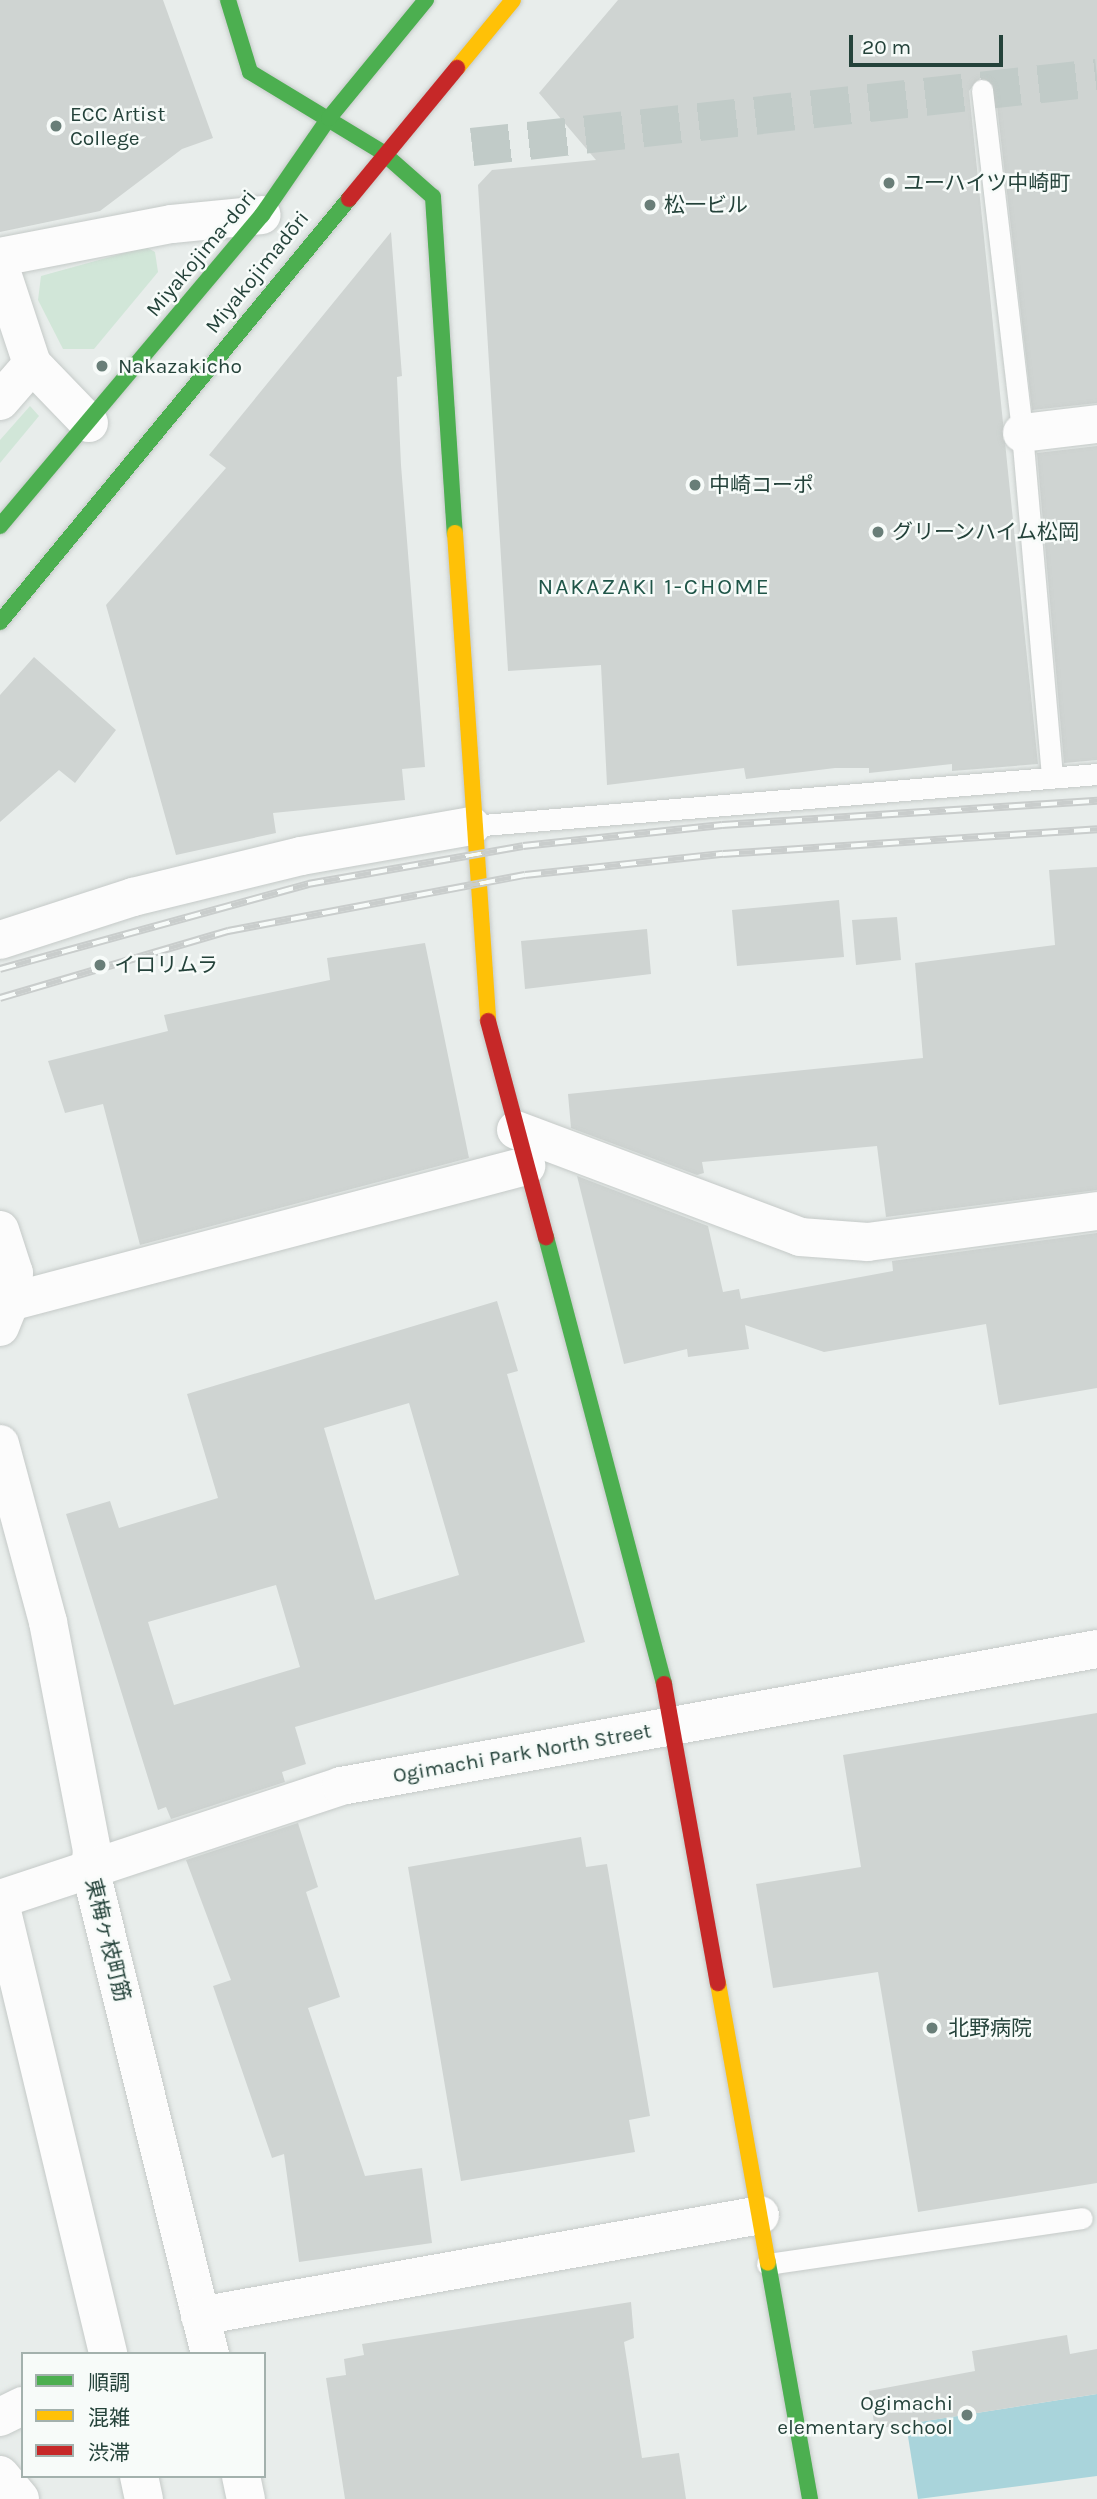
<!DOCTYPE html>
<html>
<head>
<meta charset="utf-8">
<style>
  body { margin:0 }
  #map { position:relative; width:1097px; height:2499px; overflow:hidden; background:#e8edeb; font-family:Karla,"Noto Sans JP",sans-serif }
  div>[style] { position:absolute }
  .green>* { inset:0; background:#d1e6d8 }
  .water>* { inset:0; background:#a9d4db }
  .building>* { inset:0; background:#cfd4d2 }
  .street-tunnel>* { height:38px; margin-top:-19px; transform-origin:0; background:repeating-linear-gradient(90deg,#c1cbc8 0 38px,transparent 0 57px) }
  .roads { filter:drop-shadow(0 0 2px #c5cac8) drop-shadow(0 0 2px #c5cac8) }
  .lane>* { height:21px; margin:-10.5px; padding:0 10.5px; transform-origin:10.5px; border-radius:10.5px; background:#fcfcfc }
  .street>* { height:38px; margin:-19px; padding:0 19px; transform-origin:19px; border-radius:19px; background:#fcfcfc }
  .fast>* { height:16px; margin:-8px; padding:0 8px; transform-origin:8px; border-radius:8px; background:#4caf50 }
  .slow>* { height:16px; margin:-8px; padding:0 8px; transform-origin:8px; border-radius:8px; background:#ffc107 }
  .jam>* { height:16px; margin:-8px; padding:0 8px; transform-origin:8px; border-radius:8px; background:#c62828 }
  .rail>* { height:8px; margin-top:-4px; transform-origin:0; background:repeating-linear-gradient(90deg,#f7fbf9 0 16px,#c9cdcc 0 32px); box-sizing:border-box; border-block:2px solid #c9cdcc }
  .dots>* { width:19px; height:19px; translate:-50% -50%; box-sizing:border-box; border:4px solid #f7fbf9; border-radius:50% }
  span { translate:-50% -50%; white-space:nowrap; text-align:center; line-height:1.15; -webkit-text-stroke:5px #f7fbf9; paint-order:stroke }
  .poi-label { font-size:21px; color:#24423a }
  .left { translate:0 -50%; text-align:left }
  .right { translate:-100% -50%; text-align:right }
  .street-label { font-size:21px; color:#24423a }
  .neighbourhood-label { font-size:23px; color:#1f5548; letter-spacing:2px }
  .legend { position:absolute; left:21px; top:2352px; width:245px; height:126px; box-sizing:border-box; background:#f7fbf9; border:2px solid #a3b1ad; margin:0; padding:9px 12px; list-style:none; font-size:21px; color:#24423a }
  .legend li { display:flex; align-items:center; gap:14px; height:35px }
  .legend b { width:35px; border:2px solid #a3b1ad }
  .scale { position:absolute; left:849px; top:35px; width:154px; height:32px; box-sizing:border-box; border:4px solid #24423a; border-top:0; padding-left:9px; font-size:21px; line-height:24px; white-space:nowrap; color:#24423a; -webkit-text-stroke:5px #f7fbf9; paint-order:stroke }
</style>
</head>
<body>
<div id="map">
  <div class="green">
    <i style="clip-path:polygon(146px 247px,155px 252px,158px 272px,94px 349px,63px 349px,38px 300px,41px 276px)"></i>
    <i style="clip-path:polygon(30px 406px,39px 416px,0 463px,0 440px)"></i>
  </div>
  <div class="water">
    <i style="clip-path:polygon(1097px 2394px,1097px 2476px,918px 2499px,906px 2424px)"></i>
  </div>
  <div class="building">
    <i style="clip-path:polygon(0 0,163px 0,213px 138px,182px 149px,100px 211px,0 232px)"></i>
    <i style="clip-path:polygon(618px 0,1097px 0,1097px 403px,1032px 410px,995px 88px,981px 77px,969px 91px,1038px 764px,952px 771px,952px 764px,869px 773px,869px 768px,835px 768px,746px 779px,744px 768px,607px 785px,601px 665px,508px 671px,478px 185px,492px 170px,596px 160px,539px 93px)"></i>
    <i style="clip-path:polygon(391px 232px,402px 376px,397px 377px,401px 465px,425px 767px,402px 769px,405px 800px,273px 813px,276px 833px,176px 855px,106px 605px,226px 468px,209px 455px)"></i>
    <i style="clip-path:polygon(1097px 446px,1097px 760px,1064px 763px,1037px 453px)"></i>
    <i style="clip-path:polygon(34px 657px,116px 730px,75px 783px,59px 770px,0 822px,0 695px)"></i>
    <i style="clip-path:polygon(1097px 867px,1097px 1190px,886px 1217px,877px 1146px,702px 1162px,704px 1173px,697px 1175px,571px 1128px,568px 1094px,923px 1058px,915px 963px,1055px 945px,1049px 870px)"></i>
    <i style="clip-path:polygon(839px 900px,844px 957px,737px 966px,732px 910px)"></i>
    <i style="clip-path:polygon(897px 917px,901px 960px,856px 965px,852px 920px)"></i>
    <i style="clip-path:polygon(647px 929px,651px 974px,525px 989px,521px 941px)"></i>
    <i style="clip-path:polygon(425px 943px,469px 1158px,140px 1245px,103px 1104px,65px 1113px,48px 1061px,168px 1031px,164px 1015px,330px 980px,327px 958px)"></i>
    <i style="clip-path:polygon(577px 1176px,708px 1226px,723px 1292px,739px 1289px,741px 1299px,893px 1271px,892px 1261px,1097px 1233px,1097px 1388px,999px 1405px,986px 1324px,824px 1352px,745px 1325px,749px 1349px,688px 1357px,687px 1349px,624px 1364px)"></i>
    <i style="clip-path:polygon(evenodd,497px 1301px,518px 1371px,507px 1374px,585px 1642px,295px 1727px,306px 1764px,282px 1772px,285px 1782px,171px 1819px,166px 1807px,158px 1810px,66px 1514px,110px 1501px,119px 1528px,218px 1498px,187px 1394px,497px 1301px,409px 1403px,459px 1575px,375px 1600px,324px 1428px,409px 1403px,497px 1301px,276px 1585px,300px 1667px,174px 1705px,148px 1622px,276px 1585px)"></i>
    <i style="clip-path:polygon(1097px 1713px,1097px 2183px,918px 2212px,878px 1972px,773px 1988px,756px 1884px,861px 1867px,843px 1755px)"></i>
    <i style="clip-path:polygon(298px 1823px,318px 1887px,306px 1892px,340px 1997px,308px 2008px,365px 2176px,422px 2168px,432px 2243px,299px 2262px,284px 2154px,272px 2158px,213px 1986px,231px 1980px,186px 1860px)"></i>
    <i style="clip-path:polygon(581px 1837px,586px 1867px,607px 1864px,650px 2116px,629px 2120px,635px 2152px,461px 2181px,408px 1867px)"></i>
    <i style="clip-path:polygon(631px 2302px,634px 2338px,624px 2342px,642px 2458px,679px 2453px,686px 2499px,345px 2499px,326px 2378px,346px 2375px,344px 2359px,364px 2355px,362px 2344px)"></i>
    <i style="clip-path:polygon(1067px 2335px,1070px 2354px,1097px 2349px,1097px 2394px,875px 2429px,869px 2391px,975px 2371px,972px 2351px)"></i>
  </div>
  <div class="street-tunnel">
    <i style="left:472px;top:147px;width:629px;rotate:-6.3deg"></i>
  </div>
  <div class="roads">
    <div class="lane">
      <i style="left:982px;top:90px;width:345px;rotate:83.3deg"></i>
      <i style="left:1022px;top:433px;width:345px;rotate:85deg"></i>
      <i style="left:471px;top:826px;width:628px;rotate:-4.75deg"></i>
      <i style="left:767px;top:2264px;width:318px;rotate:-8.3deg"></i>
    </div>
    <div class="street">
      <i style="left:0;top:257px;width:175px;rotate:-10.9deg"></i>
      <i style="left:172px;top:224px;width:90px;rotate:-5.7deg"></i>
      <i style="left:0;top:267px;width:102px;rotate:71.7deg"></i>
      <i style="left:32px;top:364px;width:82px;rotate:46deg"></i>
      <i style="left:0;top:401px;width:49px;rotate:-49.1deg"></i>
      <i style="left:1022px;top:433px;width:76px;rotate:-6.8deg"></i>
      <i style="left:0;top:940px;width:140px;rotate:-17.9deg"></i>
      <i style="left:133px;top:897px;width:173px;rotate:-13.7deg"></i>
      <i style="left:301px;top:856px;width:173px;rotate:-10deg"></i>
      <i style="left:516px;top:1130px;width:303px;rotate:20.6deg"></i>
      <i style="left:800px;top:1237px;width:68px;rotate:4.2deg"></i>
      <i style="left:868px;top:1242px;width:231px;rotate:-7.7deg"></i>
      <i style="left:0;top:1230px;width:45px;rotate:72deg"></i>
      <i style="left:14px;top:1273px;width:29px;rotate:98deg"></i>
      <i style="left:0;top:1327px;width:27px;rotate:-68deg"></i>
      <i style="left:10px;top:1302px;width:534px;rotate:-14.77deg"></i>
      <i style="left:0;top:1444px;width:184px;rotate:74.9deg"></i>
      <i style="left:48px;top:1622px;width:233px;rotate:79.1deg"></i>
      <i style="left:92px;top:1851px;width:17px;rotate:97deg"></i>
      <i style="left:90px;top:1868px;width:501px;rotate:76.13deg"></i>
      <i style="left:0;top:1899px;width:359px;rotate:-18.3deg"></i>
      <i style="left:341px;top:1786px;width:768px;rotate:-10.27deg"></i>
      <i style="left:0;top:1903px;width:464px;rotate:76.5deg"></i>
      <i style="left:200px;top:2316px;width:569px;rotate:-10.22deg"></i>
      <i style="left:0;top:2417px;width:25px;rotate:-26deg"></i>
      <i style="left:0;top:2475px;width:31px;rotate:50deg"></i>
      <i style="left:139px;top:2476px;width:24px;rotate:78deg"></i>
      <i style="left:241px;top:2476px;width:24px;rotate:78deg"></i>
    </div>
    <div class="fast">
      <i style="left:228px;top:0;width:75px;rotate:73deg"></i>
      <i style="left:250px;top:72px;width:154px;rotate:31.2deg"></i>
      <i style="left:382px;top:152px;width:68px;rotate:41.4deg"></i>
      <i style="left:433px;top:197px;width:337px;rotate:86.3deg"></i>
      <i style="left:0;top:526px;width:407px;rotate:-49.9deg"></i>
      <i style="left:262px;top:215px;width:118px;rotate:-55.4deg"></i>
      <i style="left:329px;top:118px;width:153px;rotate:-50.6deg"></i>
      <i style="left:0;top:622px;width:548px;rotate:-50.48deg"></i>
      <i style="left:546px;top:1237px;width:462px;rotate:75.2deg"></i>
      <i style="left:768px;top:2263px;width:240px;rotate:79.9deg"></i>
    </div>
    <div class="slow">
      <i style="left:457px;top:68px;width:88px;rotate:-50.5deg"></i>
      <i style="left:455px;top:533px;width:489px;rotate:86.1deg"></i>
      <i style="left:718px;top:1983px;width:284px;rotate:79.9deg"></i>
    </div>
    <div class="jam">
      <i style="left:349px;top:199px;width:170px;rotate:-50.5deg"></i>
      <i style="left:488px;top:1021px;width:224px;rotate:75deg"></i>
      <i style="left:664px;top:1684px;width:304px;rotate:79.8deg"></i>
    </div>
  </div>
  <div class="rail">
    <i style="left:0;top:969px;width:320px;rotate:-15.4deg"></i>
    <i style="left:308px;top:884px;width:218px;rotate:-10deg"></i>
    <i style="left:523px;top:846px;width:200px;rotate:-6deg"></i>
    <i style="left:722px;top:825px;width:376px;rotate:-3.7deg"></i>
    <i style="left:0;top:998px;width:238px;rotate:-16.4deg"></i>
    <i style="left:228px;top:931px;width:302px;rotate:-10.7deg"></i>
    <i style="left:525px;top:875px;width:199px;rotate:-6.1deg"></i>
    <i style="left:723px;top:854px;width:375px;rotate:-3.8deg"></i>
  </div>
  <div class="dots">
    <i style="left:56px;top:126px;background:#697e78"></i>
    <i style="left:889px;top:183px;background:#697e78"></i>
    <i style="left:650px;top:205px;background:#697e78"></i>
    <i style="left:102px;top:366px;background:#697e78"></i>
    <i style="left:695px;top:485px;background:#697e78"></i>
    <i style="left:878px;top:532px;background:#697e78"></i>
    <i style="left:100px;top:965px;background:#697e78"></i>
    <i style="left:932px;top:2028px;background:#697e78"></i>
    <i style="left:967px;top:2415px;background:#697e78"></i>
  </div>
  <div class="poi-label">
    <span class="left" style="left:70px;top:126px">ECC Artist<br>College</span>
    <span class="left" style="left:903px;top:183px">ユーハイツ中崎町</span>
    <span class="left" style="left:664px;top:205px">松一ビル</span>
    <span class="left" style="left:118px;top:366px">Nakazakicho</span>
    <span class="left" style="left:709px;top:485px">中崎コーポ</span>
    <span class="left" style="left:892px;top:532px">グリーンハイム松岡</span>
    <span class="left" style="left:114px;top:965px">イロリムラ</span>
    <span class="left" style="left:948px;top:2028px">北野病院</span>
    <span class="right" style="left:953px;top:2415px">Ogimachi<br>elementary school</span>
  </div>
  <div class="street-label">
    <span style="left:201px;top:253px;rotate:-50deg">Miyakojima-dori</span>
    <span style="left:257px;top:272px;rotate:-51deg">Miyakojimadōri</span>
    <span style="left:522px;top:1753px;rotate:-10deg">Ogimachi Park North Street</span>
    <span style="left:108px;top:1940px;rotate:76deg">東梅ヶ枝町筋</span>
  </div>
  <div class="neighbourhood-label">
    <span style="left:654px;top:587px">NAKAZAKI 1-CHOME</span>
  </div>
  <ul class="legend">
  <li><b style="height:9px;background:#4caf50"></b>順調</li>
  <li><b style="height:9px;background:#ffc107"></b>混雑</li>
  <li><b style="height:9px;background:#c62828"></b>渋滞</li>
  </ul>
  <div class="scale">20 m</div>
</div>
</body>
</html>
